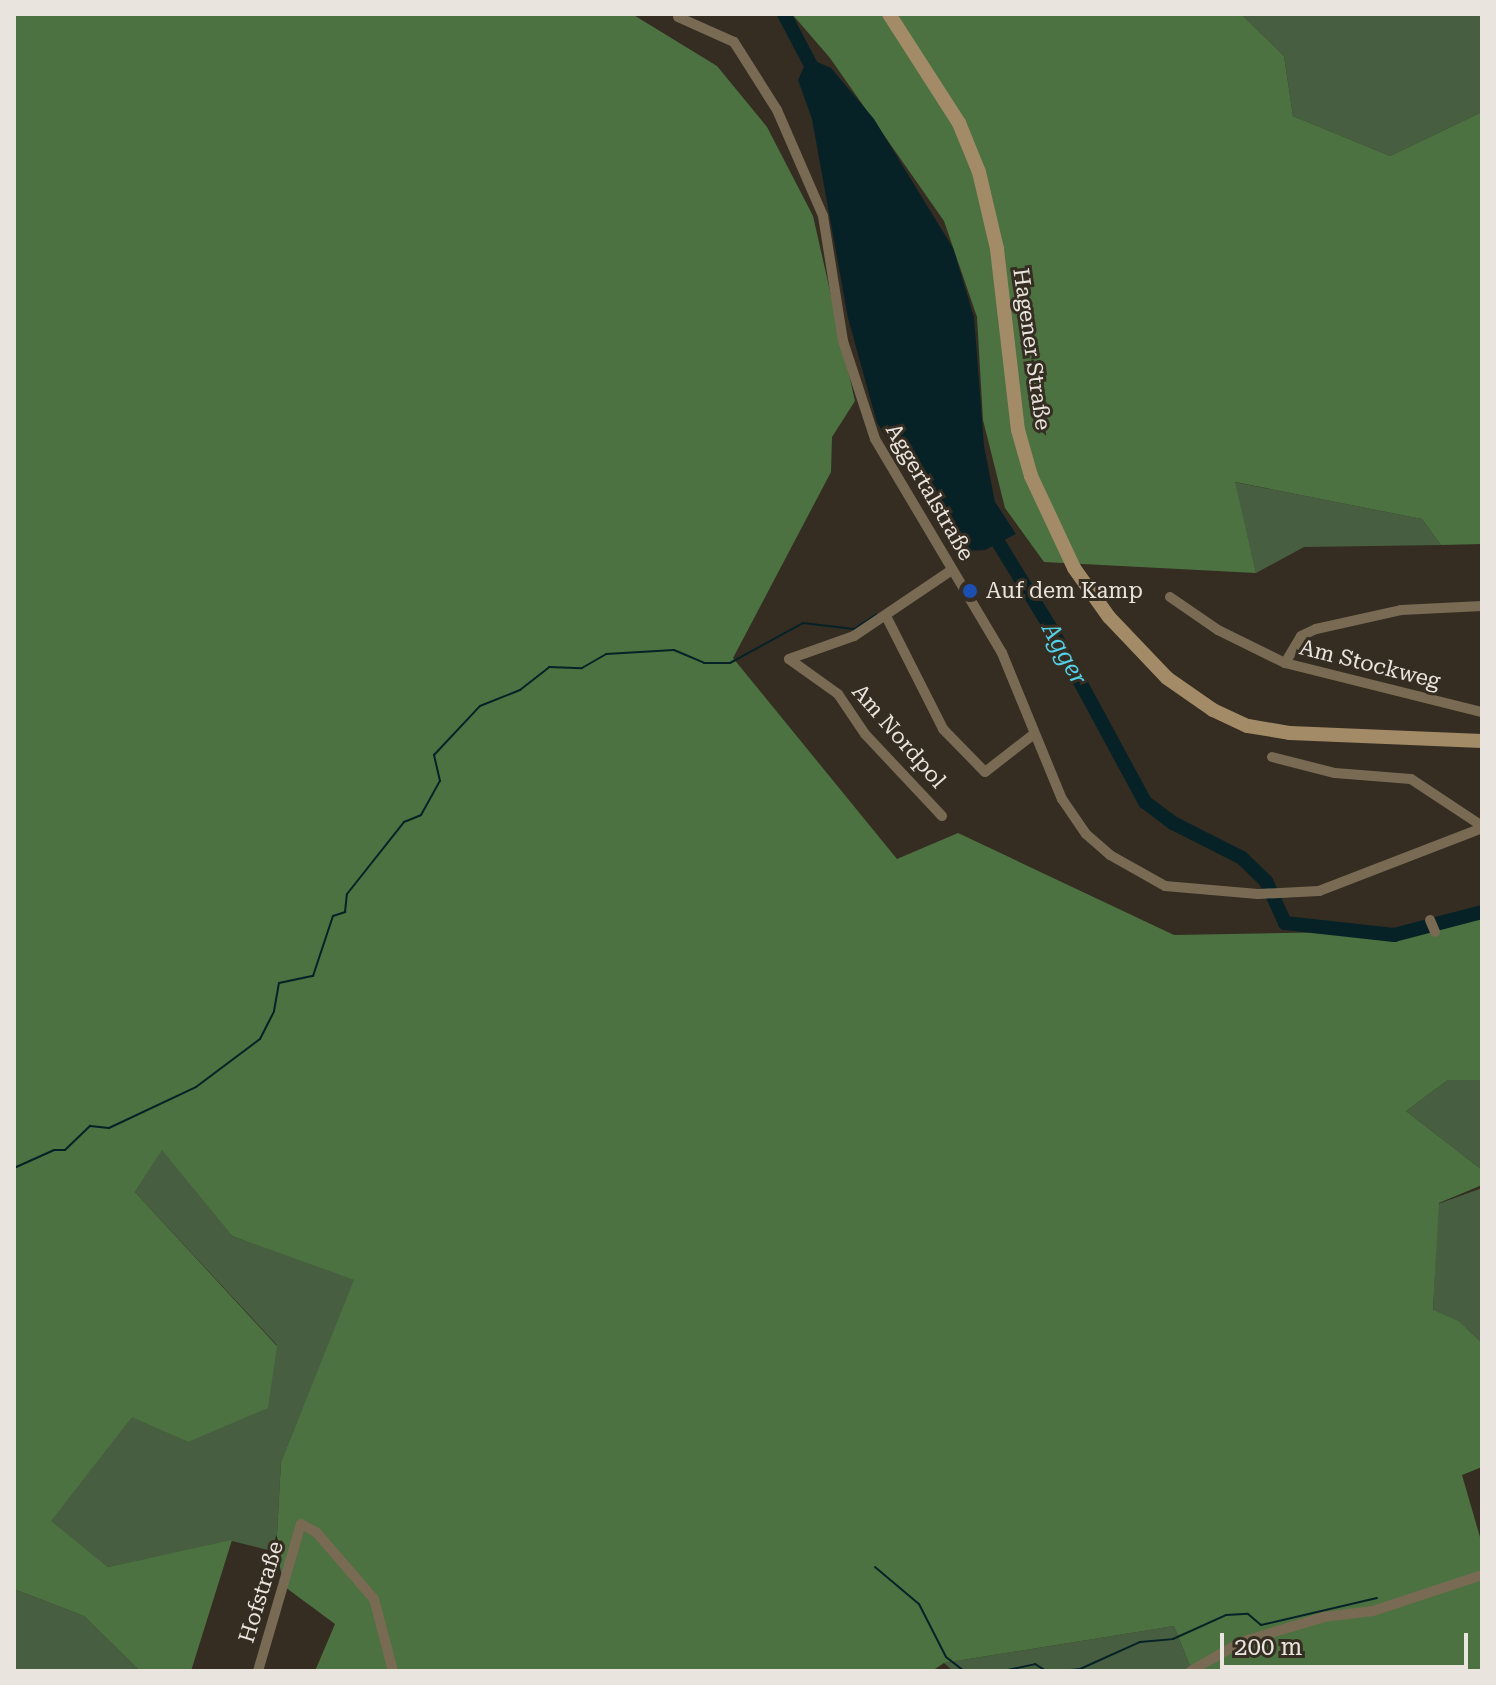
<!DOCTYPE html>
<html>
<head>
<meta charset="utf-8">
<style>
  body { margin:0 }
  #map { position:relative; width:1496px; height:1685px; overflow:hidden; background:#352d22; font-family:"Roboto Serif",serif }
  div>[style] { position:absolute }
  .green>* { inset:0; background:#475e40 }
  .forest>* { inset:0; background:#4c7241 }
  .water>* { inset:0; background:#062227 }
  .stream>* { height:2px; margin:-1px; padding:0 1px; transform-origin:1px; border-radius:1px; background:#062227 }
  .river>* { height:14px; margin:-7px; padding:0 7px; transform-origin:7px; border-radius:7px; background:#062227 }
  .street>* { height:10px; margin:-5px; padding:0 5px; transform-origin:5px; border-radius:5px; background:#796a53 }
  .secondary>* { height:14px; margin:-7px; padding:0 7px; transform-origin:7px; border-radius:7px; background:#a38b67 }
  .dots>* { width:22px; height:22px; translate:-50% -50%; box-sizing:border-box; border:4px solid #352d22; border-radius:50% }
  span { translate:-50% -50%; white-space:nowrap; text-align:center; line-height:1.15; -webkit-text-stroke:6px #352d22; paint-order:stroke }
  .street-label { font-size:22px; color:#e9e4dd }
  .poi-label { font-size:22px; color:#e9e4dd }
  .left { translate:0 -50%; text-align:left }
  .water-label { font-size:24px; color:#51d2e8; font-style:italic }
  .frame { position:absolute; inset:0; border:16px solid #e9e4dd; pointer-events:none }
  .scale { position:absolute; left:1220px; top:1633px; width:248px; height:36px; box-sizing:border-box; border:4px solid #e9e4dd; border-top:0; padding-left:10px; font-size:24px; line-height:28px; white-space:nowrap; color:#e9e4dd; -webkit-text-stroke:6px #352d22; paint-order:stroke }
</style>
</head>
<body>
<div id="map">
  <div class="green">
    <i style="clip-path:polygon(1241px 14px,1482px 14px,1482px 112px,1390px 156px,1293px 116px,1284px 56px)"></i>
    <i style="clip-path:polygon(1234px 482px,1422px 519px,1441px 545px,1304px 547px,1256px 573px)"></i>
    <i style="clip-path:polygon(1448px 1080px,1482px 1080px,1482px 1170px,1406px 1111px)"></i>
    <i style="clip-path:polygon(162px 1149px,232px 1236px,355px 1280px,281px 1462px,276px 1552px,232px 1541px,108px 1567px,50px 1521px,132px 1416px,188px 1442px,277px 1345px,135px 1192px)"></i>
    <i style="clip-path:polygon(1482px 1188px,1482px 1343px,1459px 1321px,1433px 1311px,1438px 1204px)"></i>
    <i style="clip-path:polygon(14px 1589px,84px 1616px,140px 1671px,14px 1671px)"></i>
    <i style="clip-path:polygon(1174px 1626px,1192px 1671px,953px 1671px,944px 1663px)"></i>
  </div>
  <div class="forest">
    <i style="clip-path:polygon(14px 14px,632px 14px,717px 66px,767px 127px,813px 216px,855px 401px,832px 437px,831px 472px,733px 658px,897px 859px,958px 833px,1174px 935px,1396px 931px,1482px 905px,1482px 1080px,1448px 1080px,1406px 1111px,1482px 1170px,1482px 1185px,1439px 1203px,1433px 1310px,1459px 1321px,1482px 1343px,1482px 1467px,1462px 1475px,1482px 1544px,1482px 1671px,1192px 1671px,1174px 1626px,944px 1663px,932px 1671px,315px 1671px,335px 1624px,285px 1587px,276px 1552px,281px 1462px,354px 1280px,232px 1236px,162px 1150px,135px 1192px,277px 1346px,268px 1408px,188px 1442px,132px 1417px,51px 1521px,108px 1567px,232px 1540px,191px 1671px,140px 1671px,84px 1616px,14px 1589px)"></i>
    <i style="clip-path:polygon(792px 14px,1241px 14px,1284px 56px,1293px 116px,1390px 156px,1482px 112px,1482px 544px,1441px 545px,1422px 519px,1235px 482px,1256px 573px,1044px 562px,1005px 508px,983px 420px,977px 317px,944px 221px,830px 58px)"></i>
  </div>
  <div class="water">
    <i style="clip-path:polygon(808px 58px,831px 68px,874px 119px,953px 248px,974px 317px,984px 446px,995px 502px,1016px 534px,985px 550px,966px 551px,957px 543px,877px 423px,848px 318px,812px 119px,798px 80px)"></i>
  </div>
  <div class="stream">
    <i style="left:14px;top:1168px;width:44px;rotate:-24.2deg"></i>
    <i style="left:54px;top:1150px;width:11px"></i>
    <i style="left:65px;top:1150px;width:35px;rotate:-44deg"></i>
    <i style="left:90px;top:1126px;width:19px;rotate:6deg"></i>
    <i style="left:109px;top:1128px;width:96px;rotate:-25.2deg"></i>
    <i style="left:196px;top:1087px;width:80px;rotate:-36.9deg"></i>
    <i style="left:260px;top:1039px;width:31px;rotate:-63deg"></i>
    <i style="left:274px;top:1011px;width:28px;rotate:-80deg"></i>
    <i style="left:279px;top:983px;width:35px;rotate:-12deg"></i>
    <i style="left:313px;top:976px;width:63px;rotate:-71.6deg"></i>
    <i style="left:333px;top:916px;width:13px;rotate:-18deg"></i>
    <i style="left:345px;top:912px;width:18px;rotate:-84deg"></i>
    <i style="left:347px;top:894px;width:92px;rotate:-51.6deg"></i>
    <i style="left:404px;top:822px;width:18px;rotate:-22deg"></i>
    <i style="left:421px;top:815px;width:39px;rotate:-61deg"></i>
    <i style="left:440px;top:781px;width:27px;rotate:-103deg"></i>
    <i style="left:434px;top:755px;width:67px;rotate:-46.8deg"></i>
    <i style="left:480px;top:706px;width:43px;rotate:-21.8deg"></i>
    <i style="left:520px;top:690px;width:37px;rotate:-38deg"></i>
    <i style="left:549px;top:667px;width:33px;rotate:2deg"></i>
    <i style="left:582px;top:668px;width:28px;rotate:-30deg"></i>
    <i style="left:606px;top:654px;width:68px;rotate:-3.4deg"></i>
    <i style="left:674px;top:650px;width:33px;rotate:23deg"></i>
    <i style="left:704px;top:663px;width:26px"></i>
    <i style="left:730px;top:663px;width:83px;rotate:-28.7deg"></i>
    <i style="left:803px;top:623px;width:51px;rotate:6.7deg"></i>
    <i style="left:854px;top:629px;width:27px;rotate:-33deg"></i>
    <i style="left:875px;top:1567px;width:57px;rotate:40.1deg"></i>
    <i style="left:919px;top:1604px;width:59px;rotate:63deg"></i>
    <i style="left:946px;top:1657px;width:23px;rotate:38deg"></i>
    <i style="left:1003px;top:1671px;width:33px;rotate:-12deg"></i>
    <i style="left:1035px;top:1664px;width:13px;rotate:32deg"></i>
    <i style="left:1061px;top:1671px;width:19px;rotate:-6deg"></i>
    <i style="left:1080px;top:1669px;width:66px;rotate:-24.2deg"></i>
    <i style="left:1140px;top:1642px;width:33px;rotate:-5deg"></i>
    <i style="left:1173px;top:1639px;width:58px;rotate:-24.4deg"></i>
    <i style="left:1226px;top:1615px;width:22px;rotate:-3deg"></i>
    <i style="left:1248px;top:1614px;width:17px;rotate:40deg"></i>
    <i style="left:1261px;top:1625px;width:119px;rotate:-13.1deg"></i>
  </div>
  <div class="river">
    <i style="left:784px;top:14px;width:67px;rotate:62.3deg"></i>
    <i style="left:990px;top:529px;width:119px;rotate:58.5deg"></i>
    <i style="left:1052px;top:630px;width:196px;rotate:61.6deg"></i>
    <i style="left:1145px;top:802px;width:35px;rotate:37deg"></i>
    <i style="left:1173px;top:823px;width:77px;rotate:26.9deg"></i>
    <i style="left:1242px;top:858px;width:33px;rotate:44deg"></i>
    <i style="left:1266px;top:881px;width:46px;rotate:65.7deg"></i>
    <i style="left:1285px;top:923px;width:110px;rotate:6.3deg"></i>
    <i style="left:1394px;top:935px;width:91px;rotate:-14.6deg"></i>
  </div>
  <div class="street">
    <i style="left:678px;top:17px;width:61px;rotate:24.1deg"></i>
    <i style="left:734px;top:42px;width:80px;rotate:57.7deg"></i>
    <i style="left:777px;top:110px;width:116px;rotate:66.5deg"></i>
    <i style="left:823px;top:216px;width:127px;rotate:80.9deg"></i>
    <i style="left:843px;top:341px;width:103px;rotate:71.9deg"></i>
    <i style="left:875px;top:439px;width:249px;rotate:59.3deg"></i>
    <i style="left:1002px;top:653px;width:158px;rotate:67.7deg"></i>
    <i style="left:1062px;top:799px;width:42px;rotate:55.6deg"></i>
    <i style="left:1086px;top:834px;width:32px;rotate:41deg"></i>
    <i style="left:1110px;top:855px;width:63px;rotate:29.4deg"></i>
    <i style="left:1165px;top:886px;width:93px;rotate:4.9deg"></i>
    <i style="left:1258px;top:894px;width:61px;rotate:-2.8deg"></i>
    <i style="left:1319px;top:891px;width:175px;rotate:-21.1deg"></i>
    <i style="left:1170px;top:597px;width:58px;rotate:34.5deg"></i>
    <i style="left:1218px;top:630px;width:75px;rotate:26.2deg"></i>
    <i style="left:1285px;top:663px;width:203px;rotate:14deg"></i>
    <i style="left:886px;top:616px;width:127px;rotate:63.2deg"></i>
    <i style="left:943px;top:729px;width:60px;rotate:45.7deg"></i>
    <i style="left:985px;top:772px;width:62px;rotate:-37.8deg"></i>
    <i style="left:1285px;top:663px;width:31px;rotate:-59deg"></i>
    <i style="left:1301px;top:636px;width:17px;rotate:-25deg"></i>
    <i style="left:1316px;top:629px;width:87px;rotate:-12.6deg"></i>
    <i style="left:1401px;top:610px;width:81px;rotate:-2.8deg"></i>
    <i style="left:1272px;top:757px;width:65px;rotate:14.3deg"></i>
    <i style="left:1335px;top:773px;width:76px;rotate:4.5deg"></i>
    <i style="left:1411px;top:779px;width:85px;rotate:33.5deg"></i>
    <i style="left:942px;top:816px;width:112px;rotate:-133.2deg"></i>
    <i style="left:865px;top:734px;width:48px;rotate:-124deg"></i>
    <i style="left:838px;top:694px;width:60px;rotate:-144.5deg"></i>
    <i style="left:789px;top:659px;width:69px;rotate:-19.5deg"></i>
    <i style="left:854px;top:636px;width:118px;rotate:-34deg"></i>
    <i style="left:1430px;top:920px;width:13px;rotate:67deg"></i>
    <i style="left:258px;top:1671px;width:153px;rotate:-73.7deg"></i>
    <i style="left:301px;top:1524px;width:18px;rotate:29deg"></i>
    <i style="left:317px;top:1533px;width:87px;rotate:49.2deg"></i>
    <i style="left:374px;top:1599px;width:74px;rotate:75.2deg"></i>
    <i style="left:1191px;top:1671px;width:58px;rotate:-30.1deg"></i>
    <i style="left:1241px;top:1642px;width:87px;rotate:-16.8deg"></i>
    <i style="left:1324px;top:1617px;width:49px;rotate:-7deg"></i>
    <i style="left:1373px;top:1611px;width:115px;rotate:-18.3deg"></i>
  </div>
  <div class="secondary">
    <i style="left:889px;top:14px;width:130px;rotate:57.3deg"></i>
    <i style="left:959px;top:123px;width:53px;rotate:67.8deg"></i>
    <i style="left:979px;top:172px;width:79px;rotate:76.8deg"></i>
    <i style="left:997px;top:249px;width:182px;rotate:83.4deg"></i>
    <i style="left:1018px;top:430px;width:48px;rotate:74.2deg"></i>
    <i style="left:1031px;top:476px;width:102px;rotate:64.9deg"></i>
    <i style="left:1074px;top:568px;width:60px;rotate:54.5deg"></i>
    <i style="left:1109px;top:617px;width:84px;rotate:46.4deg"></i>
    <i style="left:1167px;top:678px;width:56px;rotate:34.8deg"></i>
    <i style="left:1213px;top:710px;width:38px;rotate:25deg"></i>
    <i style="left:1248px;top:726px;width:43px;rotate:9.5deg"></i>
    <i style="left:1290px;top:733px;width:192px;rotate:2.4deg"></i>
  </div>
  <div class="dots">
    <i style="left:970px;top:591px;background:#1a4fb4"></i>
  </div>
  <div class="street-label">
    <span style="left:1032px;top:349px;rotate:82deg">Hagener Straße</span>
    <span style="left:930px;top:492px;rotate:60deg">Aggertalstraße</span>
    <span style="left:1370px;top:664px;rotate:14deg">Am Stockweg</span>
    <span style="left:899px;top:736px;rotate:49deg">Am Nordpol</span>
    <span style="left:261px;top:1592px;rotate:-73deg">Hofstraße</span>
  </div>
  <div class="poi-label">
    <span class="left" style="left:986px;top:591px">Auf dem Kamp</span>
  </div>
  <div class="water-label">
    <span style="left:1064px;top:654px;rotate:61deg">Agger</span>
  </div>
  <div class="frame"></div>
  <div class="scale">200 m</div>
</div>
</body>
</html>
